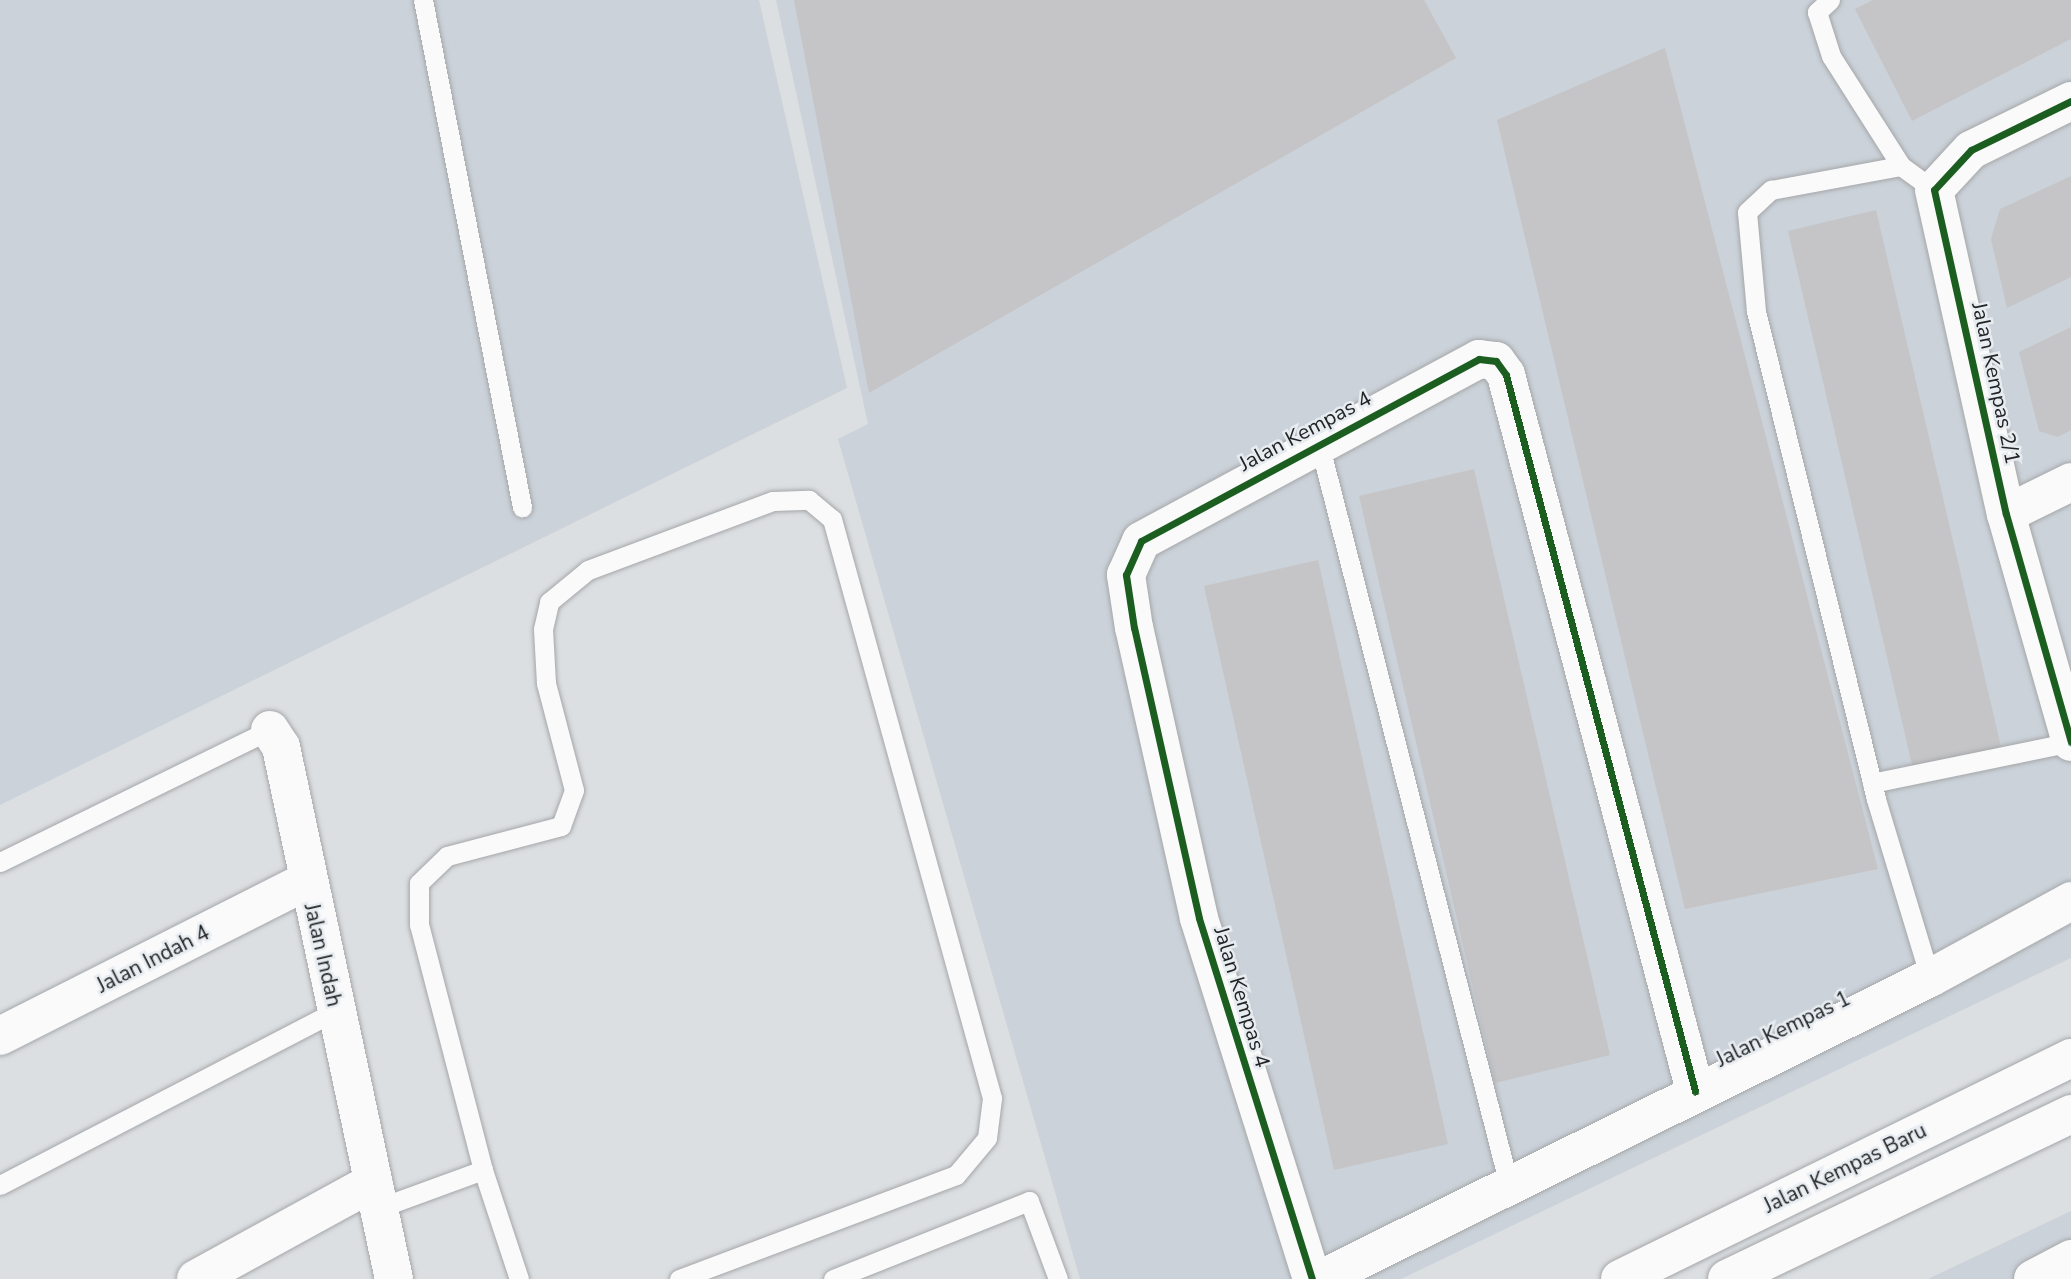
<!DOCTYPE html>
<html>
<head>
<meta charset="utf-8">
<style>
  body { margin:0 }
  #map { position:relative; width:2071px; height:1279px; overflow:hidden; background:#dcdfe2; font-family:"Nunito Sans",sans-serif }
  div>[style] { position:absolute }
  .built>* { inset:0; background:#cbd2d9 }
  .building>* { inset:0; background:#c5c5c7 }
  .roads { filter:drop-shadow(0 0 2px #a5a7a9) drop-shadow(0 0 2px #a5a7a9) }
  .service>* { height:19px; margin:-9.5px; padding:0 9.5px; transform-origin:9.5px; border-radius:9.5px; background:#fafafb }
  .minor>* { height:38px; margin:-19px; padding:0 19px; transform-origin:19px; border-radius:19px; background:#fafafb }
  .primary>* { height:38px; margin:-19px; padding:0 19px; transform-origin:19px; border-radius:19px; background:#fafafb }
  .cycleway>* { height:7px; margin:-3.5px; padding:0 3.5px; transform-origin:3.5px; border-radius:3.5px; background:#1b5e20 }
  span { translate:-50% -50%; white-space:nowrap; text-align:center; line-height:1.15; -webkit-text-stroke:5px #e7ecf1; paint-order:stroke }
  .street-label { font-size:21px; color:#212325 }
</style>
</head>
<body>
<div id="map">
  <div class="built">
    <i style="clip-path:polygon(0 0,759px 0,847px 388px,0 805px)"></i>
    <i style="clip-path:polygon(776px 0,2071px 0,2071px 958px,1401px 1279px,1080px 1279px,838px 439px,868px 424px)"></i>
    <i style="clip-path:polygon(2071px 1211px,2071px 1279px,1928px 1279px)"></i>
  </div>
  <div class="building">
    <i style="clip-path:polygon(794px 0,1424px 0,1456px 58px,869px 393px)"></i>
    <i style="clip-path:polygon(1873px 0,2071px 0,2071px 39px,1912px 121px,1855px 9px)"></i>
    <i style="clip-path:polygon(1665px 48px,1878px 869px,1685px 909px,1497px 120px)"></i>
    <i style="clip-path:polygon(2071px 176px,2071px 277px,2007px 308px,1991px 239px,2000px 209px)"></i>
    <i style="clip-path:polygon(1876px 210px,2001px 747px,1913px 769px,1788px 231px)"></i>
    <i style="clip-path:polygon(2071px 327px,2071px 430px,2058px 437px,2039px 431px,2019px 352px)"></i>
    <i style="clip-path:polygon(1474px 469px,1610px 1055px,1495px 1083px,1359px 496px)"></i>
    <i style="clip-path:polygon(1318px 560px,1448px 1144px,1334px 1170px,1204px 586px)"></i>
  </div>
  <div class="roads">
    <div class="service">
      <i style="left:423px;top:0;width:517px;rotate:78.95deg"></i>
      <i style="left:1830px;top:0;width:18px;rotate:137deg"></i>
      <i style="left:1817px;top:12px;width:46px;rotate:72.3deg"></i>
      <i style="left:1831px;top:56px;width:130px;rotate:57.5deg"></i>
      <i style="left:1319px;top:443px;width:770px;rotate:75.64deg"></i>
      <i style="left:1872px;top:783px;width:203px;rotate:-11.6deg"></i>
      <i style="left:0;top:862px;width:301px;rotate:-26.1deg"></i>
      <i style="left:1930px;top:978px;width:187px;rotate:-106.8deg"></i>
      <i style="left:1876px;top:799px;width:503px;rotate:-103.82deg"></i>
      <i style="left:1756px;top:311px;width:99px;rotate:-95.2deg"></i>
      <i style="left:1747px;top:212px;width:33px;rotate:-43deg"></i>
      <i style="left:1771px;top:190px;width:132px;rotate:-10.5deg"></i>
      <i style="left:1901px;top:166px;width:41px;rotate:36deg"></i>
      <i style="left:0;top:1185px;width:378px;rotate:-27.4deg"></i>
      <i style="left:379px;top:1208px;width:111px;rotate:-20.1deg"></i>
      <i style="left:519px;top:1279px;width:115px;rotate:-108.3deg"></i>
      <i style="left:483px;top:1170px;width:253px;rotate:-104.6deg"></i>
      <i style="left:419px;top:925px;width:42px;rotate:-90deg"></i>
      <i style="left:419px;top:883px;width:39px;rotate:-44deg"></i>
      <i style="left:447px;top:856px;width:118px;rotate:-14.7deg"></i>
      <i style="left:561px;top:826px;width:38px;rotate:-70deg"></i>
      <i style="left:574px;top:790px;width:111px;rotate:-104.7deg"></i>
      <i style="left:546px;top:683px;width:54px;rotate:-93.2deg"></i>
      <i style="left:543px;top:629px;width:28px;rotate:-77deg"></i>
      <i style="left:549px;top:602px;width:50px;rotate:-39.4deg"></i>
      <i style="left:588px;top:570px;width:197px;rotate:-20.5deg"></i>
      <i style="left:773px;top:501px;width:36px;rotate:-2deg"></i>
      <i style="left:809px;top:500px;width:30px;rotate:40deg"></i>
      <i style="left:832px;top:519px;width:601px;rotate:74.55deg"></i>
      <i style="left:992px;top:1098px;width:40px;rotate:97.1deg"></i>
      <i style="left:987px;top:1138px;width:48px;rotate:130deg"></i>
      <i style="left:956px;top:1175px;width:296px;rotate:159.4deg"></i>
      <i style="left:833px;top:1279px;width:211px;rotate:-21.7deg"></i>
      <i style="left:1029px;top:1201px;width:83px;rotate:69.6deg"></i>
    </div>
    <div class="minor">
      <i style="left:2071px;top:101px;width:111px;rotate:153.9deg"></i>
      <i style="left:1971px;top:150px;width:54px;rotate:132.8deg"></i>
      <i style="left:1934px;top:190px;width:332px;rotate:77.5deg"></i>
      <i style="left:2006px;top:514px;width:237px;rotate:74.1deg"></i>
      <i style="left:2006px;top:514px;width:72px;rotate:-26.2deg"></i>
      <i style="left:270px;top:730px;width:20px;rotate:57deg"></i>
      <i style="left:281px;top:747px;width:544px;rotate:78.01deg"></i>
      <i style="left:0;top:1036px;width:344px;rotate:-26.8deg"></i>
      <i style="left:196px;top:1279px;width:202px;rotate:-28.7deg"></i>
      <i style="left:1312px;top:1279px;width:378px;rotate:-107.4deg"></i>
      <i style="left:1199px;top:918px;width:297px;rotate:-102.6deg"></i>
      <i style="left:1134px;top:628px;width:54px;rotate:-98.6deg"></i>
      <i style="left:1126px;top:575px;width:37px;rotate:-66deg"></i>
      <i style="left:1141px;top:541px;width:384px;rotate:-28.3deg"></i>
      <i style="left:1479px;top:359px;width:17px;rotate:7deg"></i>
      <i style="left:1496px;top:361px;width:17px;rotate:54deg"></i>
      <i style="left:1506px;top:375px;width:741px;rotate:75.21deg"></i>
      <i style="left:1321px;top:1279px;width:679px;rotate:-26.3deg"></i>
      <i style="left:1930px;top:978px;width:161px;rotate:-28.6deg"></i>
      <i style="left:2033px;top:1279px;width:43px;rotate:-27.8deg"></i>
    </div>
    <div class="primary">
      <i style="left:1620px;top:1279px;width:502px;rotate:-26.11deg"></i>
      <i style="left:1727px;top:1279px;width:382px;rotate:-25.6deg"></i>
    </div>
  </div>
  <div class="cycleway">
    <i style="left:2071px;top:101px;width:111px;rotate:153.9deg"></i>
    <i style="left:1971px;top:150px;width:54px;rotate:132.8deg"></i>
    <i style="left:1934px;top:190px;width:332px;rotate:77.5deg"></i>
    <i style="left:2006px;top:514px;width:237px;rotate:74.1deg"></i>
    <i style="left:1312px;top:1279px;width:378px;rotate:-107.4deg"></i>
    <i style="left:1199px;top:918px;width:297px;rotate:-102.6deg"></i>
    <i style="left:1134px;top:628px;width:54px;rotate:-98.6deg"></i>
    <i style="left:1126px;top:575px;width:37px;rotate:-66deg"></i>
    <i style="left:1141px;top:541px;width:384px;rotate:-28.3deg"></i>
    <i style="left:1479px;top:359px;width:17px;rotate:7deg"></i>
    <i style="left:1496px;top:361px;width:17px;rotate:54deg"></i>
    <i style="left:1506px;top:375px;width:741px;rotate:75.21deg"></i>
  </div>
  <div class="street-label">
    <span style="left:1996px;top:383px;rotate:78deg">Jalan Kempas 2/1</span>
    <span style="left:1305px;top:431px;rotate:-28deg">Jalan Kempas 4</span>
    <span style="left:323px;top:955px;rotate:77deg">Jalan Indah</span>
    <span style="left:153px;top:959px;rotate:-27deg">Jalan Indah 4</span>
    <span style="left:1242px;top:997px;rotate:73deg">Jalan Kempas 4</span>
    <span style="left:1783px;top:1029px;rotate:-26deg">Jalan Kempas 1</span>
    <span style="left:1845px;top:1168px;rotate:-26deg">Jalan Kempas Baru</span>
  </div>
</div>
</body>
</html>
